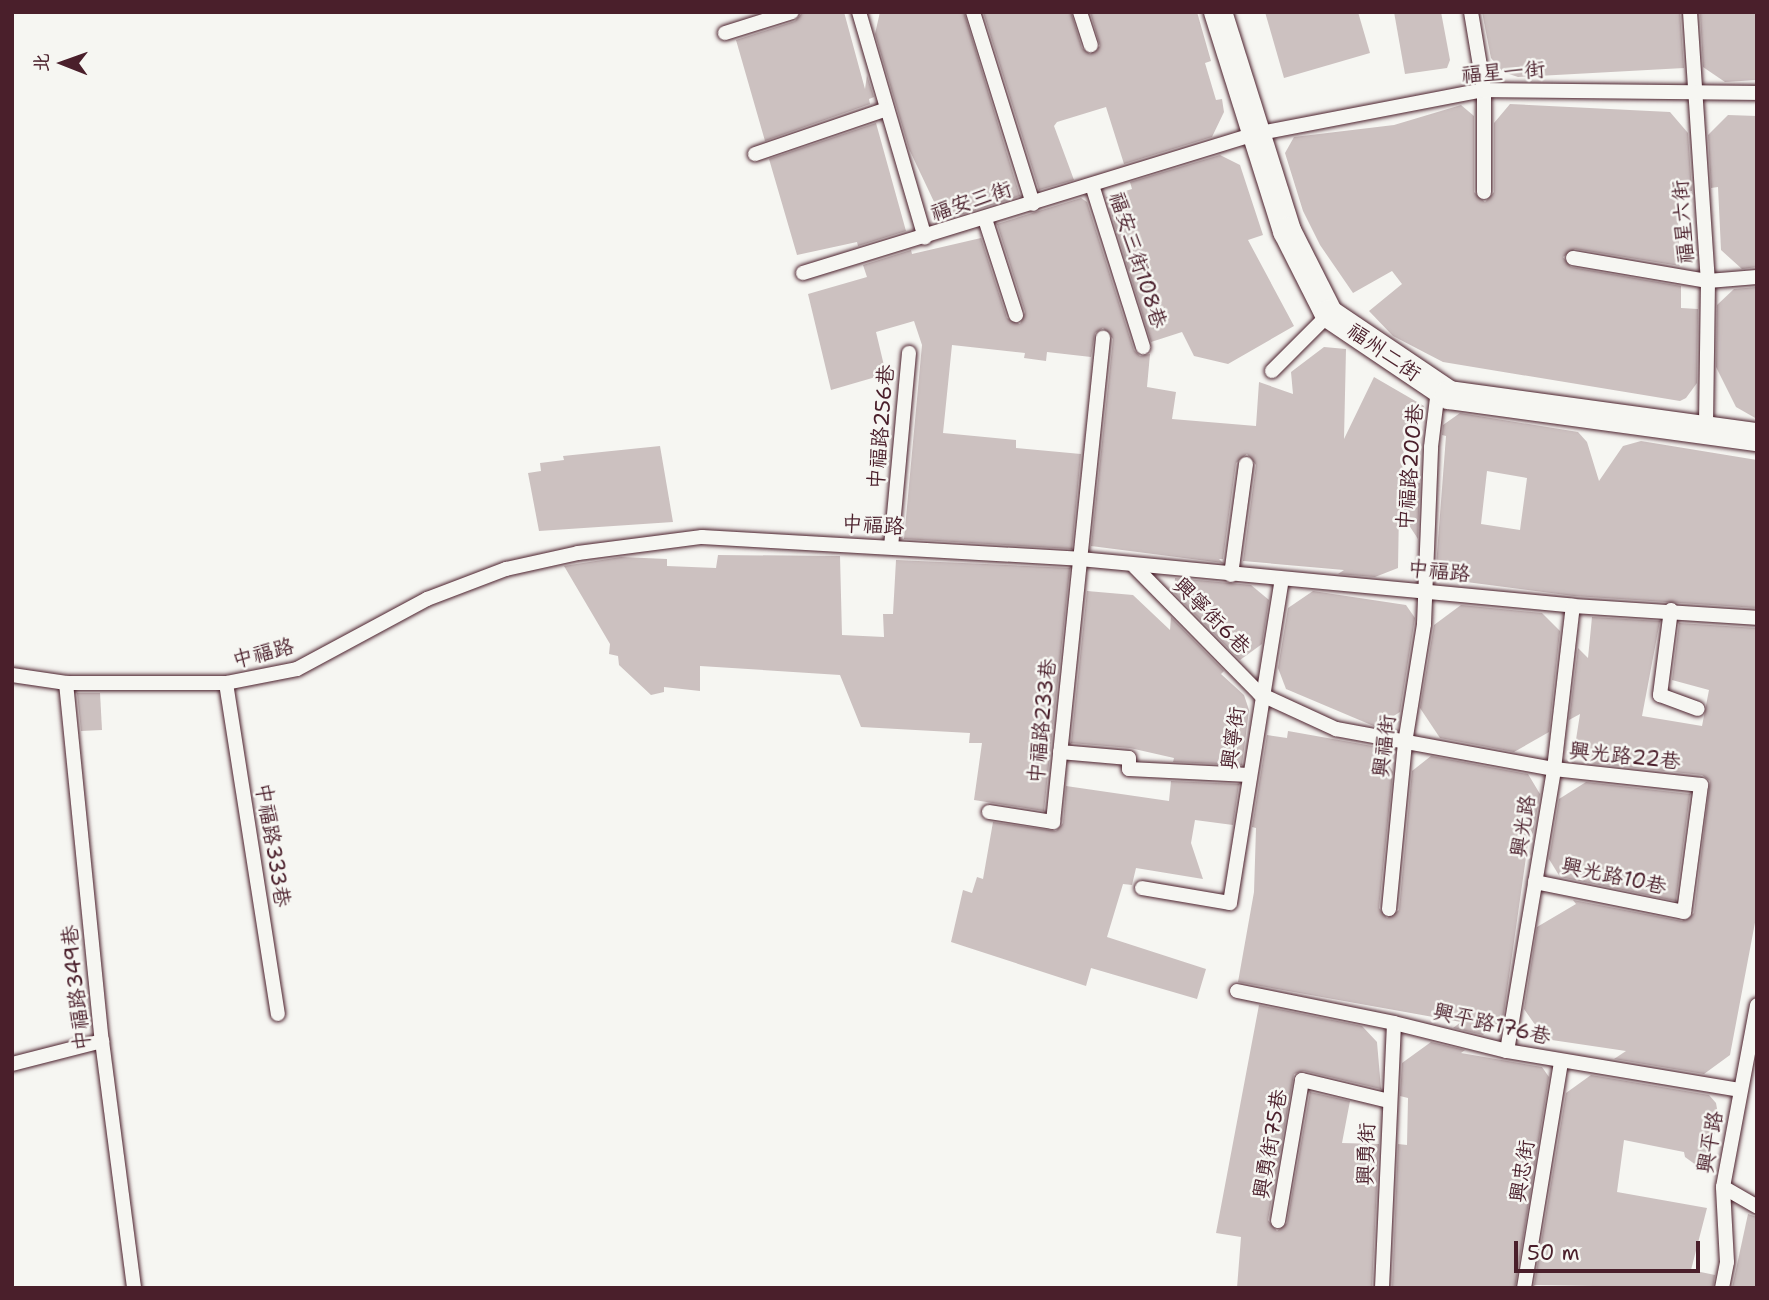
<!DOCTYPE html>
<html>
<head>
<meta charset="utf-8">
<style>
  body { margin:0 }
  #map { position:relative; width:1769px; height:1300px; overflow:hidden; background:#f6f6f2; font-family:"Shantell Sans","LXGW WenKai TC",sans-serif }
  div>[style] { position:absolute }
  .building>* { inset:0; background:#ccc1c0 }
  .roads { filter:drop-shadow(0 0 2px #4a1f2b) drop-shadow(0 0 2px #4a1f2b) }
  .service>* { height:14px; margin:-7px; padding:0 7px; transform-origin:7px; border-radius:7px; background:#f6f6f2 }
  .minor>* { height:28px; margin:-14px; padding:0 14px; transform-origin:14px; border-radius:14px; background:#f6f6f2 }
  span { translate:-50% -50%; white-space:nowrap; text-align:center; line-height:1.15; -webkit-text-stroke:5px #f6f6f2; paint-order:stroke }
  .street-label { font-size:21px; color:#4a1f2b }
  .frame { position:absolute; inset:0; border:14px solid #4a1f2b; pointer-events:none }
  .north { position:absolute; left:28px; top:28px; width:70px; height:70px; -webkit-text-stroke:5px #f6f6f2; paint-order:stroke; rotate:271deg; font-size:19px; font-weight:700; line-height:28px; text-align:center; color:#4a1f2b }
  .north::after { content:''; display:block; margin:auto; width:24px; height:32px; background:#4a1f2b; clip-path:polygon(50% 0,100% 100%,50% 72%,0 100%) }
  .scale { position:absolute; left:1514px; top:1241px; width:186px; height:32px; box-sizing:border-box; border:4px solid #4a1f2b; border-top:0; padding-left:9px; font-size:21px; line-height:24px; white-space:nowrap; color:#4a1f2b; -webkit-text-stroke:5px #f6f6f2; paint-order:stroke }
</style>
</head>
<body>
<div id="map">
  <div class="building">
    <i style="clip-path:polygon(803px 12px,844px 12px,865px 89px,867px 75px,874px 97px,869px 99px,870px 104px,765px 141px,736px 40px,795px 21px)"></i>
    <i style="clip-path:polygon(880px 12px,964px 12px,1020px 196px,954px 217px,936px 206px,909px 149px,875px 34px)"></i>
    <i style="clip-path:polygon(983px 12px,1071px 12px,1082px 48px,1090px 54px,1100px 46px,1090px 12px,1197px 12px,1211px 61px,1205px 63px,1216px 100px,1222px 99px,1224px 112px,1212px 137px,1124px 164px,1106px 107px,1057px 122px,1054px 126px,1074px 180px,1039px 190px)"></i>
    <i style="clip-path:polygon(1265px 12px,1358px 12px,1370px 53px,1284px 78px)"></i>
    <i style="clip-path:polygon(1394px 12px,1441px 12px,1450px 60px,1447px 68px,1405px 74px)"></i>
    <i style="clip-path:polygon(1482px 12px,1680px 12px,1684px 68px,1518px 77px,1503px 72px,1491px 58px)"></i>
    <i style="clip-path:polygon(1700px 12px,1757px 12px,1757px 80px,1725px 82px,1703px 67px)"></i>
    <i style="clip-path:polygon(1510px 104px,1670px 112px,1688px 133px,1692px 191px,1677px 193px,1680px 266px,1575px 249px,1563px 257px,1571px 267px,1681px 286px,1681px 308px,1698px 309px,1697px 383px,1686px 398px,1680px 401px,1443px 362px,1393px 336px,1369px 311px,1402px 284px,1392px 271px,1353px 293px,1320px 245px,1303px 211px,1285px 153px,1294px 137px,1394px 125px,1461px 105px,1474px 116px,1474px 192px,1485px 202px,1494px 192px,1494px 123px)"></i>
    <i style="clip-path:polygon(1728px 115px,1757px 116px,1757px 267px,1742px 269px,1721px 250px,1718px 187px,1711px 188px,1708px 135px)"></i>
    <i style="clip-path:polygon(876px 123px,906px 231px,858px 246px,857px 242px,797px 255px,769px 159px)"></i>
    <i style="clip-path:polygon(1220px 155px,1240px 165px,1263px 235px,1248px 240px,1294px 326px,1228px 364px,1194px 356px,1182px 332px,1151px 342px,1106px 197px,1132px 189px,1130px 182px)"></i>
    <i style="clip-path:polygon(1081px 198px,1087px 202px,1134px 350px,1140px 356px,1150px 354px,1147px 387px,1176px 392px,1172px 419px,1256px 426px,1259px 382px,1293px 394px,1291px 372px,1324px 347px,1346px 349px,1344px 439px,1374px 377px,1424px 406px,1416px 430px,1405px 428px,1402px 479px,1420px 483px,1418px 539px,1399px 510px,1398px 568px,1375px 577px,1338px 574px,1344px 570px,1243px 561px,1256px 465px,1247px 454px,1236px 463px,1223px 559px,1219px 559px,1223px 563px,1091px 546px,1113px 339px,1103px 328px,1095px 333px,1091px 357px,1047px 352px,1046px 361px,1024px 358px,1025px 353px,952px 345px,943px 433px,1016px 440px,1016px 448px,1081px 454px,1072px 549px,904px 539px,922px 345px,914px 321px,876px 332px,886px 374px,831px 390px,808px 294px,867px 277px,863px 265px,911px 250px,912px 254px,981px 238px,1007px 318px,1020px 324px,1025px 312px,997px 224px)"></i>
    <i style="clip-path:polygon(1757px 287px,1757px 419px,1736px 407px,1716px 367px,1717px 305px,1734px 289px)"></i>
    <i style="clip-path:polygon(evenodd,1460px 413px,1578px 432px,1587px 442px,1599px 481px,1623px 446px,1641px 441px,1757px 460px,1757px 608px,1574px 596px,1443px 579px,1436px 567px,1446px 436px,1442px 435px,1443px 425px,1460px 413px,1487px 471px,1527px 478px,1520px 530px,1481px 524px,1487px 471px)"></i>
    <i style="clip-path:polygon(660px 446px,673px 522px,539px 531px,528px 473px,541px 471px,540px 463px,564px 460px,563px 456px)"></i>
    <i style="clip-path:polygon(718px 555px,840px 556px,842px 635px,884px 637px,883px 614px,893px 614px,896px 560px,1070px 568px,1044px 811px,974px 800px,982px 743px,969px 743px,970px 733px,861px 727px,840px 675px,700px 666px,700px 691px,664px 687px,664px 692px,651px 695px,619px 665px,618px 656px,609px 654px,610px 644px,564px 566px,621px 557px,667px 559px,667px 566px,716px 568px)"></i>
    <i style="clip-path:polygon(1175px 578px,1251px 585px,1269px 600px,1262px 644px,1240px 660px,1174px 593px)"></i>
    <i style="clip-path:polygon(1087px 591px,1133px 595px,1170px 630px,1171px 617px,1224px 671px,1221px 674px,1244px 695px,1249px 710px,1242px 765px,1173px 762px,1174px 758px,1130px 748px,1071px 743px)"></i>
    <i style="clip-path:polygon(1313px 591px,1406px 605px,1415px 618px,1400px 712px,1376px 727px,1286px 689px,1278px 668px,1288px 608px)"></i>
    <i style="clip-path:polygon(1461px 605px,1542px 613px,1560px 631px,1549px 732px,1514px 752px,1440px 738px,1420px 708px,1434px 625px)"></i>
    <i style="clip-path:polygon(1592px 617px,1660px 621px,1642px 716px,1702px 726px,1709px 690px,1672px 680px,1679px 623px,1757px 628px,1757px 912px,1730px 1055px,1704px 1074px,1614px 1059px,1626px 1051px,1545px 1039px,1524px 1009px,1537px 927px,1576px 904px,1573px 900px,1682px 921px,1694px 913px,1710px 781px,1702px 775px,1590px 763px,1575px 746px,1580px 714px,1569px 720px,1578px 648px,1588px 658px)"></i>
    <i style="clip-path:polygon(77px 693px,100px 693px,102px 730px,81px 731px)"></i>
    <i style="clip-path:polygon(1288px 731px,1378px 747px,1393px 772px,1379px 908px,1387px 918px,1399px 910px,1412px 771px,1431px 756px,1528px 774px,1540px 794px,1533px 834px,1530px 829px,1503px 1019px,1483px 1035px,1453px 1028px,1461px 1022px,1238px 982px,1254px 892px,1256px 828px,1252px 827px,1267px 735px,1287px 738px)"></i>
    <i style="clip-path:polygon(1171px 781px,1239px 784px,1233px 825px,1195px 820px,1191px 843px,1203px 879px,1136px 868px,1132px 885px,1123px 884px,1107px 937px,1206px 969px,1197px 999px,1091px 968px,1086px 986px,951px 942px,963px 890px,972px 893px,977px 877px,983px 879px,993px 822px,1056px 831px,1063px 823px,1066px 786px,1169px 801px)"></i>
    <i style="clip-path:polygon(1586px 782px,1690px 794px,1676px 901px,1560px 877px,1549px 859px,1559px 799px)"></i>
    <i style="clip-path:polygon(1259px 1005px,1362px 1026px,1377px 1042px,1381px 1089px,1304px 1071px,1294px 1074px,1268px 1220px,1277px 1231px,1287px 1223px,1310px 1092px,1350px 1101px,1342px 1143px,1379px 1144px,1372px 1288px,1237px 1288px,1241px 1237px,1216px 1233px)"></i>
    <i style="clip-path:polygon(1431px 1042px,1465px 1050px,1461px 1053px,1542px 1067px,1549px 1077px,1515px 1288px,1392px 1288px,1398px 1144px,1407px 1145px,1408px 1098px,1400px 1096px,1402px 1063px)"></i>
    <i style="clip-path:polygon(1591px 1075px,1709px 1095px,1716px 1103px,1718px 1114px,1707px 1173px,1685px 1157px,1684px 1152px,1624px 1140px,1617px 1192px,1707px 1208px,1691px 1270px,1715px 1275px,1713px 1288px,1534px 1285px,1566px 1093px)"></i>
    <i style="clip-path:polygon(1748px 1214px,1757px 1217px,1757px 1288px,1732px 1288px)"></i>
  </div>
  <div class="roads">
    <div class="service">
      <i style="left:859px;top:12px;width:235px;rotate:73.7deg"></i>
      <i style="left:973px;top:12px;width:201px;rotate:72.6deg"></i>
      <i style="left:1080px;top:12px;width:35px;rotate:72deg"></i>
      <i style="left:1471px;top:12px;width:79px;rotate:80.5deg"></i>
      <i style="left:1484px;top:90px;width:102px;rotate:90deg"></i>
      <i style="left:1690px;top:12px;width:270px;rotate:86.2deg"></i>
      <i style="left:1708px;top:281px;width:147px;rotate:90.8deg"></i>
      <i style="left:725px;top:33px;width:70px;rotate:-17.4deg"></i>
      <i style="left:755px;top:154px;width:139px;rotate:-18.8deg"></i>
      <i style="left:1092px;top:185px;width:170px;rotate:72.5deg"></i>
      <i style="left:985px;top:219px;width:101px;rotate:72.1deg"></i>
      <i style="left:1573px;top:258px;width:137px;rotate:9.7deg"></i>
      <i style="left:1708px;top:281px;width:49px;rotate:-4.7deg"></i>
      <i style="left:803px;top:273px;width:473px;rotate:-17.1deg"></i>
      <i style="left:1255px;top:134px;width:233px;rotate:-10.9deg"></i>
      <i style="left:1484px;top:90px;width:273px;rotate:0.6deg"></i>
      <i style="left:1272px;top:371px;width:81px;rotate:-45deg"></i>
      <i style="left:891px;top:547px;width:195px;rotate:-84.7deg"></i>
      <i style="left:1135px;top:567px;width:178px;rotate:45.5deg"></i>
      <i style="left:1260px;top:694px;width:84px;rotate:24.7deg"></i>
      <i style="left:1336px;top:729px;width:222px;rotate:10.4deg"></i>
      <i style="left:1554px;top:769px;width:148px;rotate:6.2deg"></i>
      <i style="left:1701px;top:785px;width:128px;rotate:97.6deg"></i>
      <i style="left:1684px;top:912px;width:152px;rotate:-168.6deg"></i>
      <i style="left:1231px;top:575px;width:112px;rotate:-82.3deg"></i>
      <i style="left:1671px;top:610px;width:86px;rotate:97.4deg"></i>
      <i style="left:1660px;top:695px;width:40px;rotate:20.2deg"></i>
      <i style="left:12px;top:675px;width:55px;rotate:8.4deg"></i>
      <i style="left:66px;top:683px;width:160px"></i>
      <i style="left:226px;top:683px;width:72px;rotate:-11.2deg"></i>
      <i style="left:297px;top:669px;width:148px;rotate:-28.3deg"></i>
      <i style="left:427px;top:599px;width:85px;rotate:-20.8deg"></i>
      <i style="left:506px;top:569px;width:74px;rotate:-12.5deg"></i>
      <i style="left:578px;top:553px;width:125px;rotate:-7.4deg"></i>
      <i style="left:702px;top:537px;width:378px;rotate:3.3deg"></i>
      <i style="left:1079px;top:559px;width:496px;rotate:5.4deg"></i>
      <i style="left:1573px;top:606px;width:184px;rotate:3.7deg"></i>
      <i style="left:66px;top:683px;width:360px;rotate:84.3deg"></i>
      <i style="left:102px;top:1041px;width:249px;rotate:82.6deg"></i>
      <i style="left:226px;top:683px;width:335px;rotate:81.1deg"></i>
      <i style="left:1060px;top:752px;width:69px;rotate:5deg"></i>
      <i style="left:1129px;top:758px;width:11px;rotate:90deg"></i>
      <i style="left:1129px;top:769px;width:120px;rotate:2.9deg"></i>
      <i style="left:989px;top:812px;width:65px;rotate:8.9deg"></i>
      <i style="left:1053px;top:822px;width:487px;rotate:-84.1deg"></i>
      <i style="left:1142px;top:888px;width:89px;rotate:9.7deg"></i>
      <i style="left:1230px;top:903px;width:328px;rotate:-80.9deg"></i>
      <i style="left:1389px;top:909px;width:167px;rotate:-84.5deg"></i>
      <i style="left:1405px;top:743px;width:121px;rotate:-80.9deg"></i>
      <i style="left:1424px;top:624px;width:177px;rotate:-87.7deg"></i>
      <i style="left:1431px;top:447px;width:57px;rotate:-83deg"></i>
      <i style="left:1237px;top:991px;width:160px;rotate:11.5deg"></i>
      <i style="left:1394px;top:1023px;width:116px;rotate:13.9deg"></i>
      <i style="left:1507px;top:1051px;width:236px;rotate:9.5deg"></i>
      <i style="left:1507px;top:1051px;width:286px;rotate:-80.5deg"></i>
      <i style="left:1554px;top:769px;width:164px;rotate:-83.4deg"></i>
      <i style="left:12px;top:1064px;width:93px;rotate:-14.3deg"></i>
      <i style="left:1723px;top:1187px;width:39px;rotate:30deg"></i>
      <i style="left:1278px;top:1221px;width:143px;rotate:-80.3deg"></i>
      <i style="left:1302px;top:1080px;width:89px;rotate:13.6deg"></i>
      <i style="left:1382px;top:1288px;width:265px;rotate:-87.4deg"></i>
      <i style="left:1524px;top:1288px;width:230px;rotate:-80.7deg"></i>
      <i style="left:1722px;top:1288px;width:26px;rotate:-79deg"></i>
      <i style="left:1727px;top:1262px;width:75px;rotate:-93.1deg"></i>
      <i style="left:1723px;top:1187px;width:185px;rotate:-79.4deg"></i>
    </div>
    <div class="minor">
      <i style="left:1218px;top:12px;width:230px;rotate:72.5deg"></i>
      <i style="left:1287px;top:231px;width:93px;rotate:63.2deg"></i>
      <i style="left:1329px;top:314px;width:145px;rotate:34deg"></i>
      <i style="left:1449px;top:395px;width:311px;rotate:7.8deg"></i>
    </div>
  </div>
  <div class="street-label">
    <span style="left:1503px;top:72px;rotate:-4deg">福星一街</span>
    <span style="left:971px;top:201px;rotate:-18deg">福安三街</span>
    <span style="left:1683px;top:222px;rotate:-94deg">福星六街</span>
    <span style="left:1138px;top:260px;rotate:72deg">福安三街108巷</span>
    <span style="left:1384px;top:352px;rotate:35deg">福州二街</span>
    <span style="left:881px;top:427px;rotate:-85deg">中福路256巷</span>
    <span style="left:1410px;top:467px;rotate:-85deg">中福路200巷</span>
    <span style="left:873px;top:525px;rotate:3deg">中福路</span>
    <span style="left:1439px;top:571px;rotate:6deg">中福路</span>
    <span style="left:1212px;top:616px;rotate:45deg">興寧街6巷</span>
    <span style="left:263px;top:653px;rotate:-14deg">中福路</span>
    <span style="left:1042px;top:721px;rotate:-84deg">中福路233巷</span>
    <span style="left:1233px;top:738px;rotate:-82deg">興寧街</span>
    <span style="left:1384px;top:746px;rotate:-83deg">興福街</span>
    <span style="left:1625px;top:756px;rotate:6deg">興光路22巷</span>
    <span style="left:1523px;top:826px;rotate:-81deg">興光路</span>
    <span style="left:273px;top:845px;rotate:81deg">中福路333巷</span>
    <span style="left:1614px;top:876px;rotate:12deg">興光路10巷</span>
    <span style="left:76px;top:988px;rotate:-96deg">中福路349巷</span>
    <span style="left:1492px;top:1024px;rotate:13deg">興平路176巷</span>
    <span style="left:1710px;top:1142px;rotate:-80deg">興平路</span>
    <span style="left:1270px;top:1144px;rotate:-80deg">興勇街75巷</span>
    <span style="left:1366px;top:1154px;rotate:-88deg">興勇街</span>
    <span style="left:1522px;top:1171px;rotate:-81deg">興忠街</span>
  </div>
  <div class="frame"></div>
  <div class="north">北</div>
  <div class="scale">50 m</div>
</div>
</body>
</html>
